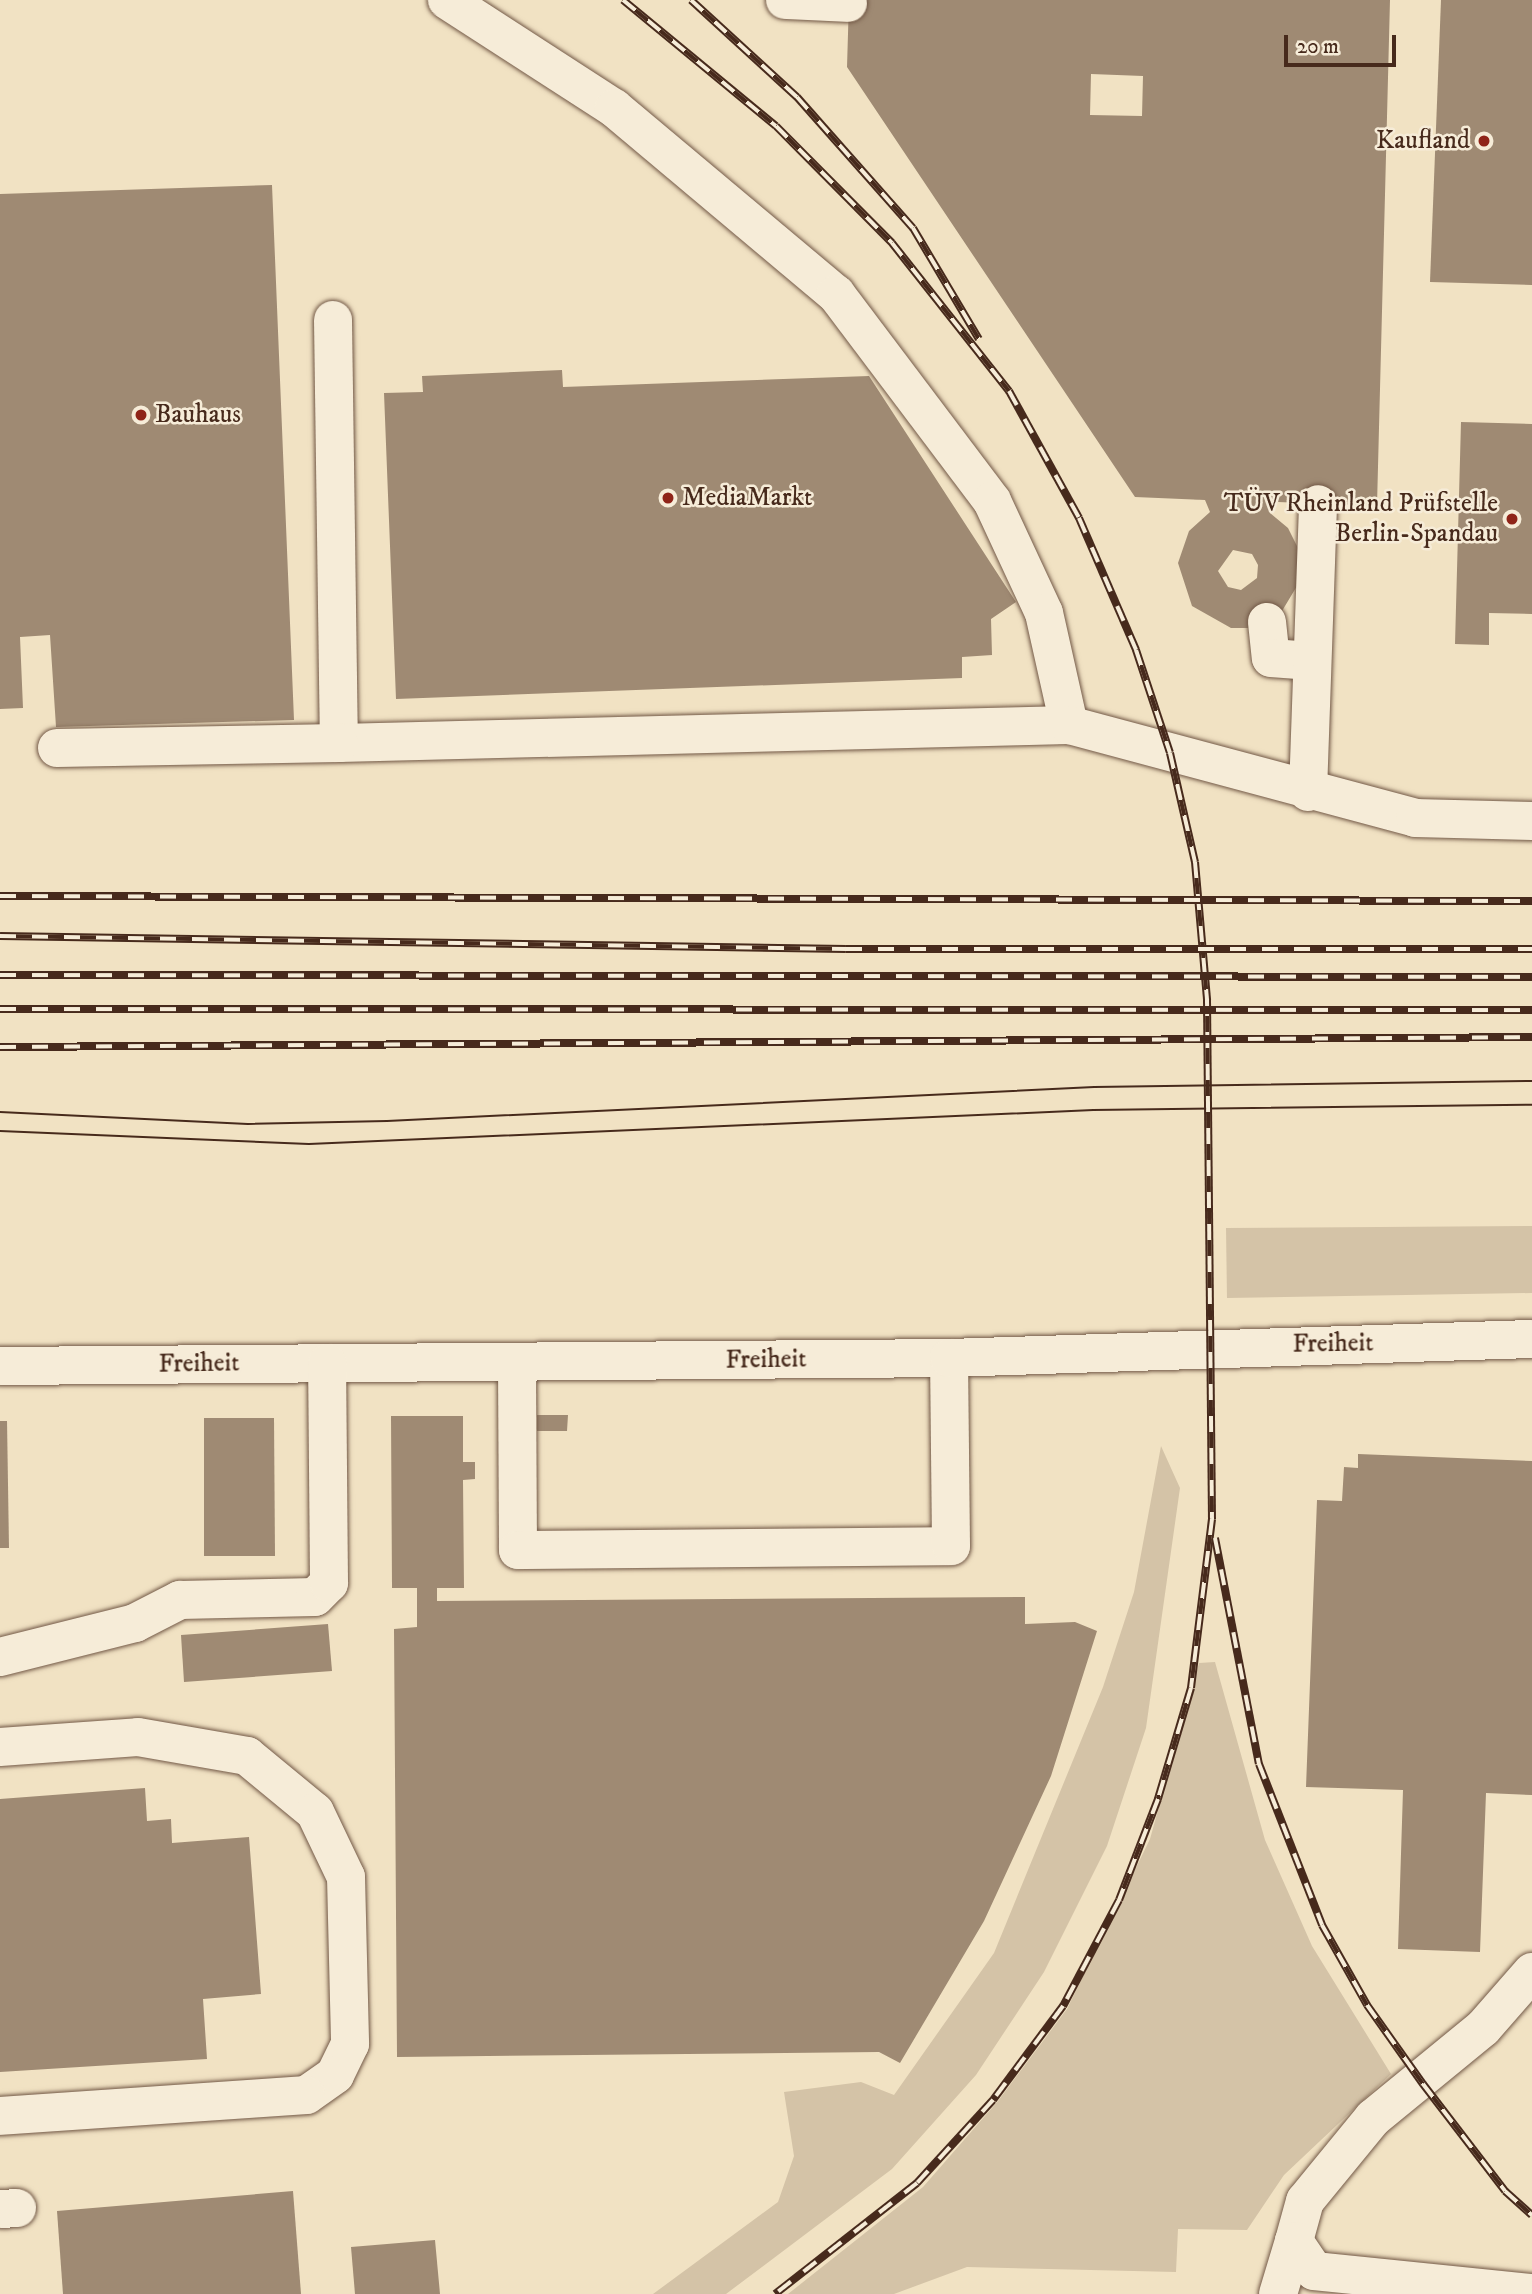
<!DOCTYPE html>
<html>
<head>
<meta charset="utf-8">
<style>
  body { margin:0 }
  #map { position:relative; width:1532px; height:2294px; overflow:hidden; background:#f1e2c3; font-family:"IM FELL DW Pica",serif }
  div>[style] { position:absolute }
  .green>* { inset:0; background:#d4c3a7 }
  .building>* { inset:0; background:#9f8a73 }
  .roads { filter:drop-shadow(0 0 2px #725846) drop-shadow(0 0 2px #725846) }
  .minor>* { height:38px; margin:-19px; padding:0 19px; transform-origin:19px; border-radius:19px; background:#f6ecd8 }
  .tram>* { height:2px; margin:-1px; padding:0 1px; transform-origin:1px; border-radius:1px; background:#472a1c }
  .rail>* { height:8px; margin-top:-4px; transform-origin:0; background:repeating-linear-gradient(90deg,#f6ecd8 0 16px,#472a1c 0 32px); box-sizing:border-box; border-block:2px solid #472a1c }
  .dots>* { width:19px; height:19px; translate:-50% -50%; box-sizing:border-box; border:4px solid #f6ecd8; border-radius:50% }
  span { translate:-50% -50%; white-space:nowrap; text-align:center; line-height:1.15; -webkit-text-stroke:5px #f6ecd8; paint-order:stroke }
  .poi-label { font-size:26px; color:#472a1c }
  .right { translate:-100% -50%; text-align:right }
  .left { translate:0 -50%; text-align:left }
  .street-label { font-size:26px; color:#472a1c }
  .scale { position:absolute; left:1284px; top:35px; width:112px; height:32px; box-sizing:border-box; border:4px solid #472a1c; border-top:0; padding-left:9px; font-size:21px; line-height:24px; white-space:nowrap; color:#472a1c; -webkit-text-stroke:5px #f6ecd8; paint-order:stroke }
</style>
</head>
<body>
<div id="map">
  <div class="green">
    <i style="clip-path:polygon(1532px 1226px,1532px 1293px,1227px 1298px,1226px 1228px)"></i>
    <i style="clip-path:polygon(1161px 1446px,1180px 1488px,1146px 1728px,1107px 1846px,1044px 1972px,976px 2075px,892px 2169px,726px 2294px,653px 2294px,778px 2202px,794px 2156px,784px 2092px,861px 2082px,894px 2095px,994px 1953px,1103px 1687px,1134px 1592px)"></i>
    <i style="clip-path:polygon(1215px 1662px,1265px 1840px,1312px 1946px,1391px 2074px,1284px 2175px,1247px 2230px,1178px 2229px,1176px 2272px,967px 2267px,894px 2294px,788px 2294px,923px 2187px,998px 2101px,1067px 2009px,1150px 1839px,1199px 1663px)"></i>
  </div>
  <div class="building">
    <i style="clip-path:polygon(evenodd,849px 0,1390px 0,1377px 506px,1278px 502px,1270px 513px,1288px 528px,1300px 552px,1300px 581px,1282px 611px,1248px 628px,1231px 628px,1192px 606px,1178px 563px,1189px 531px,1210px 512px,1205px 500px,1135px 497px,847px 67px,849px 0,1091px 74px,1143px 76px,1142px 116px,1090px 115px,1091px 74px,849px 0,1233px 550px,1252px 554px,1258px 565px,1257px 578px,1241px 590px,1228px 587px,1218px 571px,1233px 550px)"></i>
    <i style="clip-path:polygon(1441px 0,1532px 0,1532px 285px,1430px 282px)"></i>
    <i style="clip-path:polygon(272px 185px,294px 720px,56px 727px,50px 635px,20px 637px,23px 708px,0 709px,0 194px)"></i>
    <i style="clip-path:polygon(562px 370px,563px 387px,869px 376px,1016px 602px,991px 619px,992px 655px,962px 657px,962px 678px,396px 699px,384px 393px,423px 392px,422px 376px)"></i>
    <i style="clip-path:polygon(1461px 422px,1532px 424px,1532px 614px,1489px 613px,1489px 645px,1455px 644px)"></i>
    <i style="clip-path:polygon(537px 1415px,568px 1415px,567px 1431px,537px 1431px)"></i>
    <i style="clip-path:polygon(391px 1416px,463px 1416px,463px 1462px,475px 1462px,475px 1479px,463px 1480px,464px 1588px,437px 1588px,437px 1601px,1025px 1597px,1025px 1624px,1075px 1622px,1097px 1631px,1051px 1776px,984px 1921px,900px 2063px,879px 2052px,397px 2057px,394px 1629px,417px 1627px,417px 1588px,392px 1588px)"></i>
    <i style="clip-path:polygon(204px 1418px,274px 1418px,275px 1556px,204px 1556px)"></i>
    <i style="clip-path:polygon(0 1421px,7px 1421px,9px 1548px,0 1548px)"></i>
    <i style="clip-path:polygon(1358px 1454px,1532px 1461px,1532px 1795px,1486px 1793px,1480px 1952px,1398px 1949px,1403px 1790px,1306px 1787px,1317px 1500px,1342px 1501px,1344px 1467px,1358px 1468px)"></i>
    <i style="clip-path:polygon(328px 1624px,332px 1671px,184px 1682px,181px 1635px)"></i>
    <i style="clip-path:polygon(145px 1788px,147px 1821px,171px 1819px,172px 1843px,249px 1837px,261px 1994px,203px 1999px,207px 2059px,0 2072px,0 1799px)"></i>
    <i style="clip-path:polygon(293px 2191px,301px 2294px,63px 2294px,57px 2211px)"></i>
    <i style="clip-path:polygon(435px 2240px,440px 2294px,355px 2294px,351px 2247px)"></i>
  </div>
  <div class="roads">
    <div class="minor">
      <i style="left:447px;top:0;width:199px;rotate:32.9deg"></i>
      <i style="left:614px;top:108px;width:290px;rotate:40deg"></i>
      <i style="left:836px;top:294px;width:259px;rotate:53deg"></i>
      <i style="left:992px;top:501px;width:123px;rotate:65.1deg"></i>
      <i style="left:1044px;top:613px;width:115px;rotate:77.4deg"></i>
      <i style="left:785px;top:0;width:63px;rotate:2.7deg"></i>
      <i style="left:333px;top:320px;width:423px;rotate:89.2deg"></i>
      <i style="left:339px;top:743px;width:730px;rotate:-1.41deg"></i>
      <i style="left:1069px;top:725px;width:358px;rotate:15deg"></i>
      <i style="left:1415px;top:818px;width:117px;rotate:1.5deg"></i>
      <i style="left:1267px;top:622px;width:36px;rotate:84deg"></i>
      <i style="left:1271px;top:658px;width:41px;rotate:4.2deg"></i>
      <i style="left:57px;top:748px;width:282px;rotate:-1deg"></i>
      <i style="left:1308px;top:792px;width:288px;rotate:-88deg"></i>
      <i style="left:517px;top:1363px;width:187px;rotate:89.7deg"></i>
      <i style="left:518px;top:1550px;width:433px;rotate:-0.5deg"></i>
      <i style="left:951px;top:1546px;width:188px;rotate:-90.6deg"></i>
      <i style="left:0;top:1366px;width:949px;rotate:-0.48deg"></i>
      <i style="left:949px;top:1358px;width:583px;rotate:-1.87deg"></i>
      <i style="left:0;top:1657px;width:139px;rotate:-14.1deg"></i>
      <i style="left:135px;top:1623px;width:51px;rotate:-27.1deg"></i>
      <i style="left:180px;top:1600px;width:135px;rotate:-1.3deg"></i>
      <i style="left:315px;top:1597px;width:20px;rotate:-45deg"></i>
      <i style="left:329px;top:1583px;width:220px;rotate:-90.5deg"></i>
      <i style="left:0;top:1747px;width:138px;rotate:-4.1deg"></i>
      <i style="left:138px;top:1737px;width:111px;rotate:9.9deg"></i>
      <i style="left:247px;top:1756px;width:88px;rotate:39.5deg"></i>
      <i style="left:315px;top:1812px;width:72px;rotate:64.5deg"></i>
      <i style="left:346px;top:1877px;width:167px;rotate:88.6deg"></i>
      <i style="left:350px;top:2044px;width:34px;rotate:116deg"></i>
      <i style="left:335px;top:2075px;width:35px;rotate:145deg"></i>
      <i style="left:306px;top:2095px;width:307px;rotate:176.1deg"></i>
      <i style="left:1532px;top:1972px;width:74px;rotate:131.2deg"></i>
      <i style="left:1483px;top:2028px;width:142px;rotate:140.7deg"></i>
      <i style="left:1373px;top:2118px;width:107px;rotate:129.3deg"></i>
      <i style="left:1305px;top:2201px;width:41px;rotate:105.4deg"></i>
      <i style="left:1294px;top:2241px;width:36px;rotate:56deg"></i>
      <i style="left:1314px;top:2271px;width:219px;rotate:5.8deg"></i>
      <i style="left:0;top:2209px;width:17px;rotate:-3deg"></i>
      <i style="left:1278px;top:2294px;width:55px;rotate:-73.2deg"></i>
    </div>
  </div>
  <div class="tram">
    <i style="left:0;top:1112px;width:248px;rotate:2.8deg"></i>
    <i style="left:248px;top:1124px;width:139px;rotate:-1.2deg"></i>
    <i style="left:387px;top:1121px;width:708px;rotate:-2.75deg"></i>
    <i style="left:1094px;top:1087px;width:438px;rotate:-0.8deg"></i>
    <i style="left:0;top:1131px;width:309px;rotate:2.4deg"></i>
    <i style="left:309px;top:1144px;width:785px;rotate:-2.48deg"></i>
    <i style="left:1093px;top:1110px;width:439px;rotate:-0.7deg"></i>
  </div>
  <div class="rail">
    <i style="left:623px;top:0;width:198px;rotate:39.5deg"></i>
    <i style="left:776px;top:126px;width:165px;rotate:45.2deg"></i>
    <i style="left:892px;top:243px;width:189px;rotate:51.7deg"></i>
    <i style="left:1009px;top:391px;width:145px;rotate:61.1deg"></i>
    <i style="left:1079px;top:518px;width:144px;rotate:66.6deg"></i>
    <i style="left:1136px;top:650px;width:108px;rotate:71.7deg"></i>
    <i style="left:1170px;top:753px;width:112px;rotate:77.1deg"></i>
    <i style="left:1195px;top:862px;width:139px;rotate:85deg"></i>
    <i style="left:1207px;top:1000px;width:519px;rotate:89.45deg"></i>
    <i style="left:1212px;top:1519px;width:170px;rotate:97.1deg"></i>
    <i style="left:1191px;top:1688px;width:116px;rotate:106.6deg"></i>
    <i style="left:1158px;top:1799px;width:108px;rotate:111.1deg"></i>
    <i style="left:1119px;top:1900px;width:120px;rotate:117.8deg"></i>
    <i style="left:1063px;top:2006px;width:117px;rotate:126.7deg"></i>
    <i style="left:993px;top:2100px;width:113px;rotate:132.5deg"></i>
    <i style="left:917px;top:2183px;width:180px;rotate:142deg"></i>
    <i style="left:691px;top:0;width:144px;rotate:42.5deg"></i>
    <i style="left:797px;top:97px;width:175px;rotate:48.5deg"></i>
    <i style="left:913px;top:228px;width:129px;rotate:59.3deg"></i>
    <i style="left:0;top:896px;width:1532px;rotate:0.19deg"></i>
    <i style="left:0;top:936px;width:846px;rotate:0.88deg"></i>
    <i style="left:846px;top:949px;width:686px"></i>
    <i style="left:0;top:975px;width:1532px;rotate:0.07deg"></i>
    <i style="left:0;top:1009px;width:1532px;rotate:0.04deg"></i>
    <i style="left:0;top:1047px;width:1532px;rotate:-0.37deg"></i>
    <i style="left:1215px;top:1538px;width:230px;rotate:79deg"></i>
    <i style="left:1259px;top:1764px;width:173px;rotate:68.6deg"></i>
    <i style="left:1322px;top:1925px;width:92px;rotate:60.6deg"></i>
    <i style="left:1367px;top:2005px;width:97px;rotate:54.7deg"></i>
    <i style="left:1423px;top:2084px;width:135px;rotate:52.5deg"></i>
    <i style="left:1505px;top:2191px;width:36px;rotate:42deg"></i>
  </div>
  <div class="dots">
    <i style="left:1484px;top:141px;background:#8f2418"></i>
    <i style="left:141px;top:415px;background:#8f2418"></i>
    <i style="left:668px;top:498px;background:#8f2418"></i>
    <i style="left:1512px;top:519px;background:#8f2418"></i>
  </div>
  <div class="poi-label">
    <span class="right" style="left:1470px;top:141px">Kaufland</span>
    <span class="left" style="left:155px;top:415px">Bauhaus</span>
    <span class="left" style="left:682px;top:498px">MediaMarkt</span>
    <span class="right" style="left:1498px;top:519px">TÜV Rheinland Prüfstelle<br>Berlin-Spandau</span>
  </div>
  <div class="street-label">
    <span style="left:1333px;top:1344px;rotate:-1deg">Freiheit</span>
    <span style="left:766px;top:1360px;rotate:-1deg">Freiheit</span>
    <span style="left:199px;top:1364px;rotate:-1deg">Freiheit</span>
  </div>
  <div class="scale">20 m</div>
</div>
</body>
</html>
